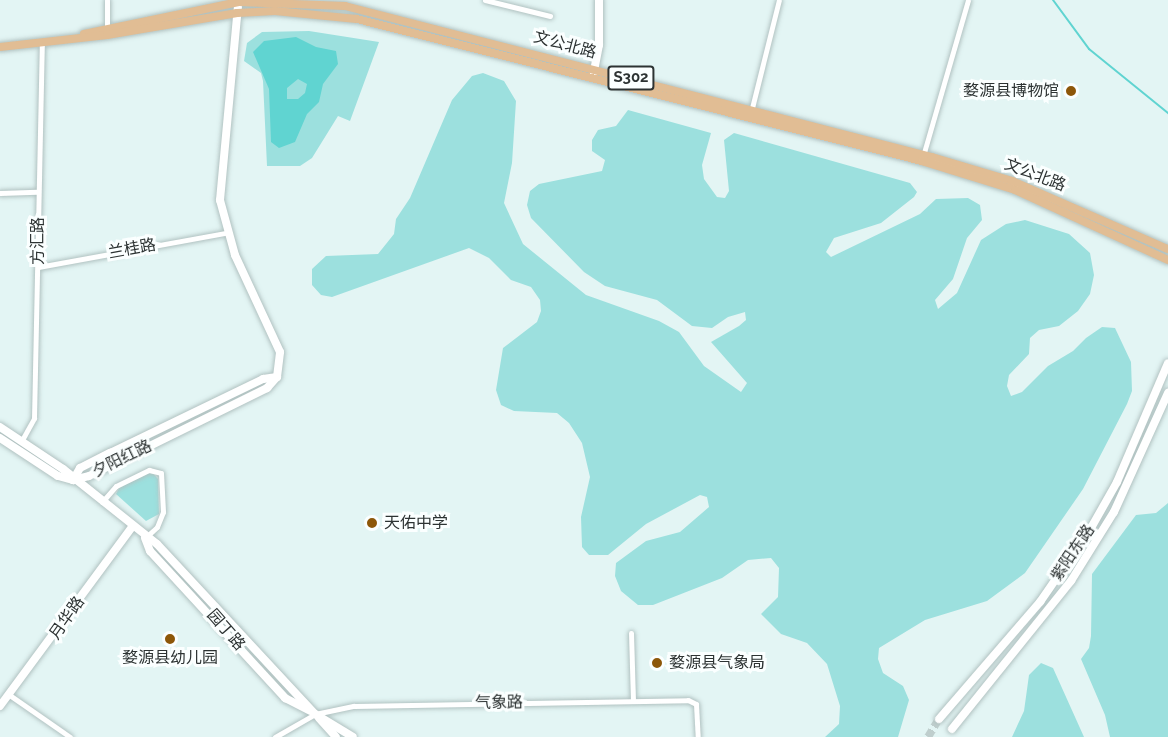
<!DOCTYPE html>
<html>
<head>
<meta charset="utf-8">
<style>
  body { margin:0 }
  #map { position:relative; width:1168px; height:737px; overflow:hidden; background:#e3f5f4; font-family:Raleway,"Noto Sans SC",sans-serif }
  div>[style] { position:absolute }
  .green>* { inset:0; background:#9ce0de }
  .water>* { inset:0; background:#60d4d1 }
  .stream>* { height:2px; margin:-1px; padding:0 1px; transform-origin:1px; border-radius:1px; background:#60d4d1 }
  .secondary-tunnel>* { height:8px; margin-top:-4px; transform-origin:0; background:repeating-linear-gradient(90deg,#bfcecd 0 8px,transparent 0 12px) }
  .roads { filter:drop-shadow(0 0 2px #b1c2c1) drop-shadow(0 0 2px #b1c2c1) }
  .street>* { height:5px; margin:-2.5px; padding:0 2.5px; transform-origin:2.5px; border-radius:2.5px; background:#fff }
  .secondary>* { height:8px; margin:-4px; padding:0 4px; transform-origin:4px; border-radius:4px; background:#fff }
  .primary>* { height:8px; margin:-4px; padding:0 4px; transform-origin:4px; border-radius:4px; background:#e1bd94 }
  .dots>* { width:16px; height:16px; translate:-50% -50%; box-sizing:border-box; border:3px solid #fbffff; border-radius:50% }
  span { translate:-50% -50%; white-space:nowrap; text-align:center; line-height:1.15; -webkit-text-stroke:6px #fbffff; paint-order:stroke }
  .shield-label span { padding:2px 4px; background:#fbffff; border:2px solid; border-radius:4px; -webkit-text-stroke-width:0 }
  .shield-label { font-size:15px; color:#2d3333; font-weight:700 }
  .street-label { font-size:16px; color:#2d3333 }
  .poi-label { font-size:16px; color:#2d3333 }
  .right { translate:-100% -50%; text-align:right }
  .left { translate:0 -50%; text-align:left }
</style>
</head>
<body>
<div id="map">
  <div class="green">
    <i style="clip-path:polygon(309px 31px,379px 42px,350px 121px,338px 116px,312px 158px,300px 166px,267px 166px,263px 81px,261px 73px,244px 61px,247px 43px,262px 32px)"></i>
    <i style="clip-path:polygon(483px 73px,504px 81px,516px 101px,512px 163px,504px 203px,523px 244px,586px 295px,659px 321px,679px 332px,704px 366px,741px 392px,747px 383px,711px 342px,739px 326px,746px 320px,745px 312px,728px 317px,712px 328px,692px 326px,657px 300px,605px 286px,584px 272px,531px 218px,527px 205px,530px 191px,539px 184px,602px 171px,605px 160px,592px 151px,592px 140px,598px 130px,616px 126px,628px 110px,711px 133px,702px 165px,704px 179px,717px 197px,725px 198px,729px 191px,724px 140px,734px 133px,910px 183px,917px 192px,914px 197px,881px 223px,834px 238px,826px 252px,831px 257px,920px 214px,936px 199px,968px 198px,980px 205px,982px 220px,967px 238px,953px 279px,935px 300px,938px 309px,957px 293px,981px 240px,1006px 224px,1025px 220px,1069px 234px,1090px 253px,1094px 275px,1090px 294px,1078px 311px,1059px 326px,1039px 330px,1030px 338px,1029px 354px,1009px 375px,1007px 386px,1011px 396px,1022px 392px,1048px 366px,1073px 351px,1086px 338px,1102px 327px,1115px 328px,1131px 362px,1132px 391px,1127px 404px,1083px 489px,1025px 573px,987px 601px,925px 620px,879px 648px,878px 659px,883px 673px,903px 686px,909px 700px,898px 737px,825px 737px,839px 724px,840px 706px,827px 664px,807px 643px,781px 634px,761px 614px,778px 597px,779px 568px,771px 558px,748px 560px,722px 578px,653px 605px,638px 605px,621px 591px,615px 576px,616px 563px,646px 541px,680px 532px,709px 507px,707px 497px,700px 495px,646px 524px,608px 555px,589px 555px,582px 547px,581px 517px,590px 477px,582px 443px,569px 423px,557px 413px,514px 411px,501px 405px,496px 390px,503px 348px,537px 322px,541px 311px,540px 300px,531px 287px,511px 280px,489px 258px,469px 248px,332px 297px,321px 295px,312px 285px,312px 269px,326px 256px,378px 254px,394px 234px,396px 219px,410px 198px,452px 100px,472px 76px)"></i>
    <i style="clip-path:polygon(151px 471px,158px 479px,159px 514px,146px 521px,116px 494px,121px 485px)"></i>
    <i style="clip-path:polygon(1168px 503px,1168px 737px,1110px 737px,1105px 715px,1081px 659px,1089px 648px,1091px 636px,1092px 574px,1136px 515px,1156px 513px)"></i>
    <i style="clip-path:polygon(1041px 663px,1053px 668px,1084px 737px,1012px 737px,1024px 711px,1029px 675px)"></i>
  </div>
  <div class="water">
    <i style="clip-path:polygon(evenodd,296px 37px,316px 47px,336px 51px,338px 64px,323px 84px,319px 102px,307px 114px,295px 142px,279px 148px,271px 142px,269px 89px,253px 52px,264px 41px,296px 37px,298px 79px,307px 84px,305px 93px,298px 99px,287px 99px,287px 88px,298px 79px)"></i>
  </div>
  <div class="stream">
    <i style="left:1053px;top:0;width:61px;rotate:53.7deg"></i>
    <i style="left:1089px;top:49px;width:102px;rotate:39deg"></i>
  </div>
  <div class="secondary-tunnel">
    <i style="left:928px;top:737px;width:21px;rotate:-59deg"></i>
  </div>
  <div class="roads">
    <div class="street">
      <i style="left:107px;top:0;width:31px;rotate:90deg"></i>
      <i style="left:485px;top:0;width:67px;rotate:13.8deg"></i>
      <i style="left:751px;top:112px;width:115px;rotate:-76deg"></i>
      <i style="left:923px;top:156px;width:162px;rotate:-73.9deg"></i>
      <i style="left:0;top:193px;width:37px;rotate:-2deg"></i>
      <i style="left:38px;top:267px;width:191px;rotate:-10.3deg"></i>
      <i style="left:22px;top:440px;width:25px;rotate:-61deg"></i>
      <i style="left:34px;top:418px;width:377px;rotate:-88.8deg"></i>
      <i style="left:102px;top:502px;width:21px;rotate:-49deg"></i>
      <i style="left:116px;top:486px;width:37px;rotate:-26deg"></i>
      <i style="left:149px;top:470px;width:12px;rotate:14deg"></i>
      <i style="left:161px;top:473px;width:39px;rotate:87deg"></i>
      <i style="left:163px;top:512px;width:16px;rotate:112deg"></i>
      <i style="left:157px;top:527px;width:15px;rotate:138deg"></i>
      <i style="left:631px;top:633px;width:68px;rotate:88.3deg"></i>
      <i style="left:11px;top:696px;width:72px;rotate:34.8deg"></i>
      <i style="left:275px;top:737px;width:46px;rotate:-29.9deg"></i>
      <i style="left:315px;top:714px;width:40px;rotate:-12deg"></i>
      <i style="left:354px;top:706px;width:334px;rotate:-1deg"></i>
      <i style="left:688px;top:700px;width:9px;rotate:27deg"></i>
      <i style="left:696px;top:704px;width:33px;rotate:87deg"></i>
    </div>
    <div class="secondary">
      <i style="left:593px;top:76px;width:32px;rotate:-79deg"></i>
      <i style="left:599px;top:45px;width:45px;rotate:-90deg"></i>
      <i style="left:0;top:427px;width:76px;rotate:33.7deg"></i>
      <i style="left:63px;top:469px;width:120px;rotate:38.6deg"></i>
      <i style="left:157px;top:544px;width:232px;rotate:47.1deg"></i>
      <i style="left:315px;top:714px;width:44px;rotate:31.2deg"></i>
      <i style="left:0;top:438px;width:69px;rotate:33.2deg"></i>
      <i style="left:58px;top:476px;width:16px;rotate:15deg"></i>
      <i style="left:73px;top:480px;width:16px;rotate:-14deg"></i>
      <i style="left:89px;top:476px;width:199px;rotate:-26.3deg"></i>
      <i style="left:267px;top:388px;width:15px;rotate:-48deg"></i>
      <i style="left:277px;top:377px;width:25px;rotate:-83deg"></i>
      <i style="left:280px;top:352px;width:107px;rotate:-114.9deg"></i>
      <i style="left:235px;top:255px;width:57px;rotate:-105.3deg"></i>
      <i style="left:220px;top:200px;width:194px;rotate:-84.7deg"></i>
      <i style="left:73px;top:480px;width:14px;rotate:-60deg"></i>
      <i style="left:80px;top:468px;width:34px;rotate:-27deg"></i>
      <i style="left:110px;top:453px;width:170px;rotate:-25.8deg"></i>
      <i style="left:263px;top:379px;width:14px;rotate:-8deg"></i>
      <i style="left:145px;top:538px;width:14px;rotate:69deg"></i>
      <i style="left:150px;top:551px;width:200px;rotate:47.4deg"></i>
      <i style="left:285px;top:698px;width:28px;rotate:27deg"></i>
      <i style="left:0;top:706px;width:222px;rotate:-53.6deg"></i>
      <i style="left:319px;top:718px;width:25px;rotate:48deg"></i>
      <i style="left:939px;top:719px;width:155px;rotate:-49.2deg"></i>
      <i style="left:1040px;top:602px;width:90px;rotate:-55.4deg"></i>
      <i style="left:1091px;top:528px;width:53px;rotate:-60.5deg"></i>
      <i style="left:1117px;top:482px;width:129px;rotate:-66.8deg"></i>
      <i style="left:952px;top:729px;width:190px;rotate:-51.2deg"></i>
      <i style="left:1071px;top:581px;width:81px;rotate:-58.1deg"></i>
      <i style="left:1114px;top:512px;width:131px;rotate:-65.6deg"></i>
    </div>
    <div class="primary">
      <i style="left:84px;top:34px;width:158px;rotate:-11.7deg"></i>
      <i style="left:239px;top:2px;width:106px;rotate:2.2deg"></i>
      <i style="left:345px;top:6px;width:606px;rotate:14.43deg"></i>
      <i style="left:932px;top:157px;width:84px;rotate:16.7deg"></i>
      <i style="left:1012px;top:181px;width:170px;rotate:23.6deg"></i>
      <i style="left:0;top:47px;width:108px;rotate:-6.4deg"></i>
      <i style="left:107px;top:35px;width:132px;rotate:-9.6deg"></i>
      <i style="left:237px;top:13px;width:38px;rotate:-3deg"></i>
      <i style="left:275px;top:11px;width:82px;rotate:5.6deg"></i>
      <i style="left:357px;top:19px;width:583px;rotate:14.11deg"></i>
      <i style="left:922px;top:161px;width:97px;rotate:17.3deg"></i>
      <i style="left:1015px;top:190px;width:168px;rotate:24.6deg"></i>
    </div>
  </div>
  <div class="dots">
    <i style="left:1071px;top:91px;background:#8d5709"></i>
    <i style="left:372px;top:523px;background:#8d5709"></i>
    <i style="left:170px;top:639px;background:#8d5709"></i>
    <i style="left:657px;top:663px;background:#8d5709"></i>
  </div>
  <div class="shield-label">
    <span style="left:631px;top:78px">S302</span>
  </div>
  <div class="street-label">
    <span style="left:565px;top:45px;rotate:15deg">文公北路</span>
    <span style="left:1035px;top:175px;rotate:21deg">文公北路</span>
    <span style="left:38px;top:241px;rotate:-90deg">方汇路</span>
    <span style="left:132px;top:249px;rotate:-10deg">兰桂路</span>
    <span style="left:122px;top:459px;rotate:-26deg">夕阳红路</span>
    <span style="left:1073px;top:553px;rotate:-56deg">紫阳东路</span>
    <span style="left:67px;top:618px;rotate:-55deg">月华路</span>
    <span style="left:226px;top:630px;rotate:49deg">园丁路</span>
    <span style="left:499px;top:703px;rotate:-1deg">气象路</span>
  </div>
  <div class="poi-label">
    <span class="right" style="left:1059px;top:91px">婺源县博物馆</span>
    <span class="left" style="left:384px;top:523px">天佑中学</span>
    <span style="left:170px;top:658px">婺源县幼儿园</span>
    <span class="left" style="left:669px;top:663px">婺源县气象局</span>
  </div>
</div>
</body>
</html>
